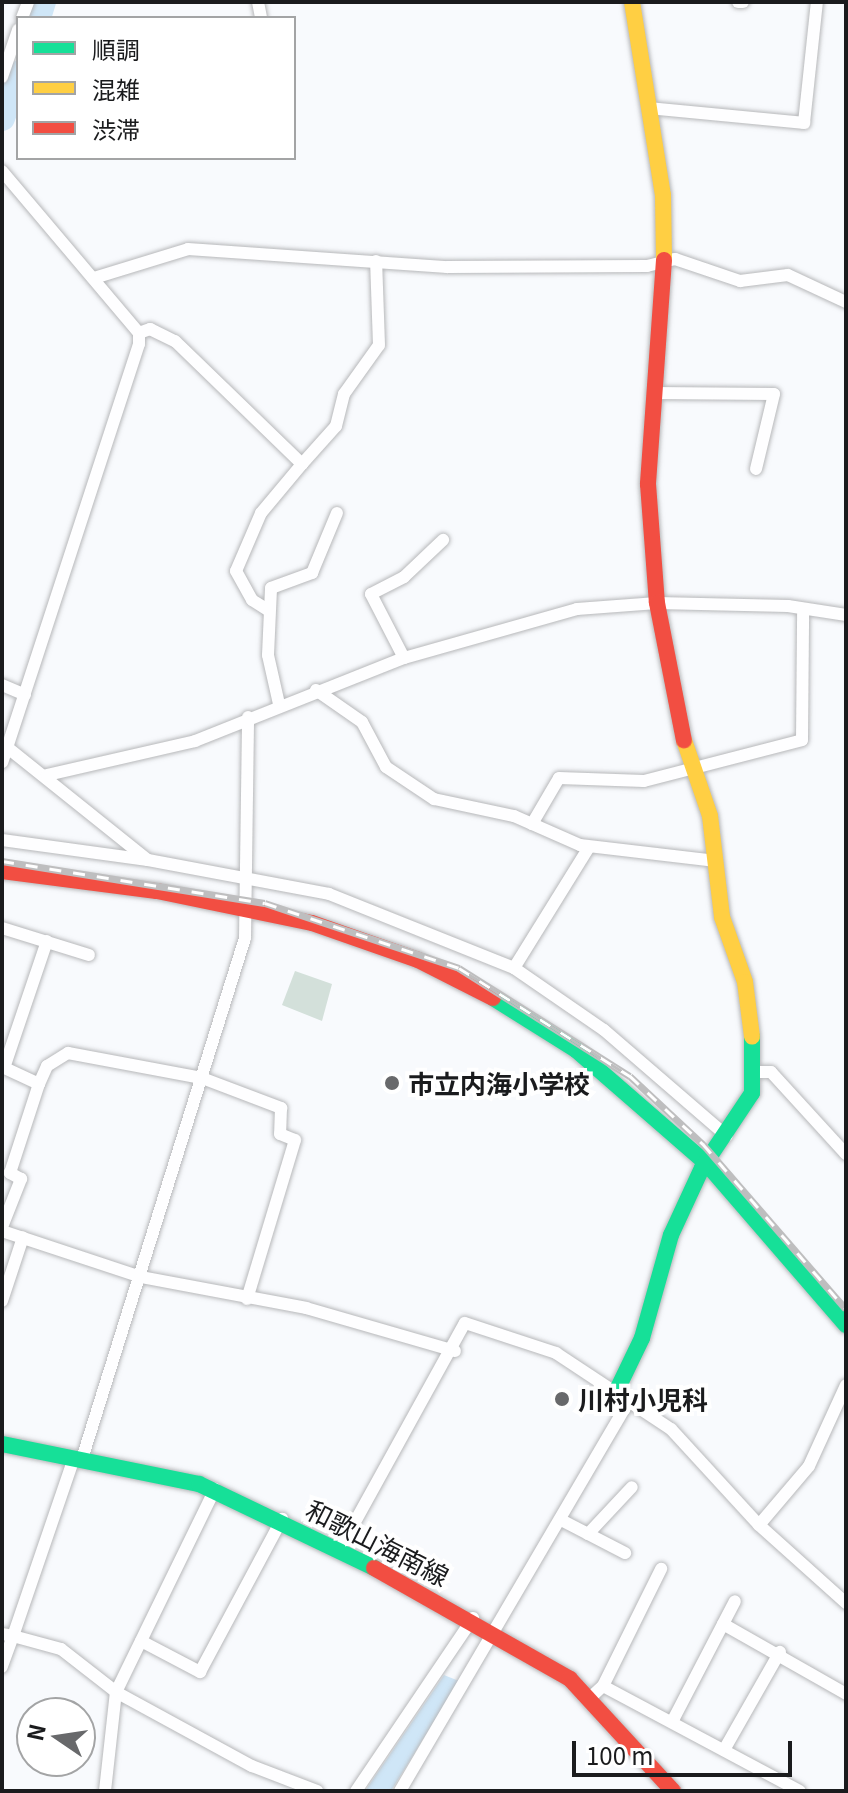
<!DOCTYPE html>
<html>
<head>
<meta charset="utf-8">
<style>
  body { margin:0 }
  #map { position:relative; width:848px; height:1793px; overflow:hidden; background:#f8fafd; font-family:Georgia,"Noto Sans JP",serif }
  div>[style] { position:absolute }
  .green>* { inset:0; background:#d3e0da }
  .water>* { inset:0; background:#cfe6f7 }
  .river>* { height:26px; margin:-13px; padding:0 13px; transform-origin:13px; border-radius:13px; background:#cfe6f7 }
  .roads { filter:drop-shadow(0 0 2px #b7b8ba) drop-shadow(0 0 2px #b7b8ba) }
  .street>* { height:12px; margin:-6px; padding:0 6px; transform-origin:6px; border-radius:6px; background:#fefeff }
  .fast>* { height:16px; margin:-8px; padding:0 8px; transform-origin:8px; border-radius:8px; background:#16e098 }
  .slow>* { height:16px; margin:-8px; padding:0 8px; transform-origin:8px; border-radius:8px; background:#ffcf43 }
  .jam>* { height:16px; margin:-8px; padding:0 8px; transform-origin:8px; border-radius:8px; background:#f24e42 }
  .rail>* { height:7px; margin-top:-3.5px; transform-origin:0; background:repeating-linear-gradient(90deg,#fff 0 12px,#bebebf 0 24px); box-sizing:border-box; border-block:2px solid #bebebf }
  .dots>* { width:22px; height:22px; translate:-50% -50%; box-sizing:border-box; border:4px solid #fff; border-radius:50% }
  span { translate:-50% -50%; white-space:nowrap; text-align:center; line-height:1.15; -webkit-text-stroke:8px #fff; paint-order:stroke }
  .poi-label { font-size:26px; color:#1a1b1d; font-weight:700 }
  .left { translate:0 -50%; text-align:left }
  .street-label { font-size:26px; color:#1a1b1d }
  .frame { position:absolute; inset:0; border:4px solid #1a1b1d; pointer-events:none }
  .legend { position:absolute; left:16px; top:16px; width:280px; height:144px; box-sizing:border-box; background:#fff; border:2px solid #a3a4a5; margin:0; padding:10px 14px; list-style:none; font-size:24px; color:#1a1b1d }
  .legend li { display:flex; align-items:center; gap:16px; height:40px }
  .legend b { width:40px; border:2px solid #a3a4a5 }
  .north { position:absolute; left:16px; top:1697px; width:80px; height:80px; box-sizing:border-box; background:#fff; border:2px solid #a3a4a5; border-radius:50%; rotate:283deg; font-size:22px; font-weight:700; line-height:32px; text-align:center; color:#1a1b1d }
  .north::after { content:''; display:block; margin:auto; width:28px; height:36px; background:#68696b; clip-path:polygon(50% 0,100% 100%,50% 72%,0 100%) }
  .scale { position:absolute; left:572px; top:1741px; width:220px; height:36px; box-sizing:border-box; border:4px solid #1a1b1d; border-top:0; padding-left:10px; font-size:24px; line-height:28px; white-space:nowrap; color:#1a1b1d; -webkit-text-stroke:6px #fff; paint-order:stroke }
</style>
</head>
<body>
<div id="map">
  <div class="green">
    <i style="clip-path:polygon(295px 971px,332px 984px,322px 1021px,282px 1005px)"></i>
  </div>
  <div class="water">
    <i style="clip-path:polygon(444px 1675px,459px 1681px,391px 1791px,365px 1791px)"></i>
  </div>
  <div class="river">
    <i style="left:38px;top:18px;width:17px;rotate:-73deg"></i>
    <i style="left:2px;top:118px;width:47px;rotate:-70deg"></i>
  </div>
  <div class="roads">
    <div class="street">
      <i style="left:258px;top:2px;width:16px;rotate:79deg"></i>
      <i style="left:738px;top:2px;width:5px"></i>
      <i style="left:22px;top:18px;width:17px;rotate:-69deg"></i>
      <i style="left:2px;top:77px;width:50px;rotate:-71.2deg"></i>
      <i style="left:649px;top:108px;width:156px;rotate:5.5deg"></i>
      <i style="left:804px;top:123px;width:122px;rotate:-83.9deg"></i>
      <i style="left:2px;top:171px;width:212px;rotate:49.8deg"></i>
      <i style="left:139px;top:333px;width:11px;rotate:90deg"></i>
      <i style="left:139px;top:344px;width:440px;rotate:108.1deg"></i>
      <i style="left:94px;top:278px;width:98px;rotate:-17.1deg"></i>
      <i style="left:188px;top:249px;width:260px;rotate:4deg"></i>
      <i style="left:447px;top:267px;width:200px;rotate:-0.3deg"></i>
      <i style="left:647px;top:266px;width:29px;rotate:-14deg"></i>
      <i style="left:675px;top:259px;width:69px;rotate:18.7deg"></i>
      <i style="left:740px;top:281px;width:48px;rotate:-7.1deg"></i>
      <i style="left:788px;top:275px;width:64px;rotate:25deg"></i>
      <i style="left:139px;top:333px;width:12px;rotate:-20deg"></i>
      <i style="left:150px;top:329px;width:28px;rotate:26deg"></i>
      <i style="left:175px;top:341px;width:177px;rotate:44.1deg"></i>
      <i style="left:302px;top:464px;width:64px;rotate:129.9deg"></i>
      <i style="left:261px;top:513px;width:63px;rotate:113.3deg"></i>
      <i style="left:236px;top:571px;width:33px;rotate:61deg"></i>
      <i style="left:252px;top:600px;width:19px;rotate:32deg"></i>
      <i style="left:654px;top:393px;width:120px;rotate:0.5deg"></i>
      <i style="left:774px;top:394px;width:77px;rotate:103.5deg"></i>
      <i style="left:302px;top:464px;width:51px;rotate:-48.2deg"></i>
      <i style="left:336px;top:426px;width:33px;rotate:-76deg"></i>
      <i style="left:344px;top:394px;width:60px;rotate:-54.5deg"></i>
      <i style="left:379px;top:345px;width:84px;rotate:-92deg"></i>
      <i style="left:404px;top:658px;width:72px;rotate:-117.3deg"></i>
      <i style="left:371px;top:594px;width:37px;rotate:-27deg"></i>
      <i style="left:404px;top:577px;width:54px;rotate:-43.5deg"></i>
      <i style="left:2px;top:685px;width:25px;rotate:23deg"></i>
      <i style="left:316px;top:690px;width:56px;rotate:34.8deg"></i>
      <i style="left:362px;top:722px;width:51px;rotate:61.9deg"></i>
      <i style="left:386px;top:767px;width:58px;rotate:33.7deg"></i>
      <i style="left:434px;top:799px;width:82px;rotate:12deg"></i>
      <i style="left:514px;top:816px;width:72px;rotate:23.7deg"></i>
      <i style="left:580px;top:845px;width:137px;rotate:6.7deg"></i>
      <i style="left:279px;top:704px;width:50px;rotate:-102.7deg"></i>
      <i style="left:268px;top:655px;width:67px;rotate:-87.4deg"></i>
      <i style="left:271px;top:588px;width:44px;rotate:-20.1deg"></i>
      <i style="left:312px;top:573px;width:65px;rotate:-67.4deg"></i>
      <i style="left:8px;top:748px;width:179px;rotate:38.7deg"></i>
      <i style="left:148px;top:860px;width:184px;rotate:10.6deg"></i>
      <i style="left:329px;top:894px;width:199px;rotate:21.8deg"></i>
      <i style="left:514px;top:968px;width:109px;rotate:34.6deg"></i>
      <i style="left:604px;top:1030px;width:162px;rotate:40.8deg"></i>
      <i style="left:47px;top:775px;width:152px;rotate:-12.9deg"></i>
      <i style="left:195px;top:741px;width:225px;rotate:-21.7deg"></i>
      <i style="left:404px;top:658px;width:180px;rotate:-15.8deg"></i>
      <i style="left:577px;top:609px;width:80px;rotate:-4.3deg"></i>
      <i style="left:657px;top:603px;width:131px;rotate:1.3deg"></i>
      <i style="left:788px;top:606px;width:59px;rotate:8.8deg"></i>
      <i style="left:532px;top:824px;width:53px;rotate:-59.6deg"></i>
      <i style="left:559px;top:778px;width:85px;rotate:2deg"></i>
      <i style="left:644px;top:781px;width:163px;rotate:-14.5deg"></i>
      <i style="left:802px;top:740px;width:127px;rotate:-89.5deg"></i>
      <i style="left:2px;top:840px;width:147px;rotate:7.8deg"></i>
      <i style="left:2px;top:928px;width:91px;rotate:17.2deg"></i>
      <i style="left:514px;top:968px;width:142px;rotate:-58.2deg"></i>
      <i style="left:756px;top:1072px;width:15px"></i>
      <i style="left:771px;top:1072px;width:111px;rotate:47.6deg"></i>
      <i style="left:39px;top:1084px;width:20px;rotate:-66deg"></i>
      <i style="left:47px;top:1066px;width:25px;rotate:-32deg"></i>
      <i style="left:68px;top:1053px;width:136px;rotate:10.6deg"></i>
      <i style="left:202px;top:1078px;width:85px;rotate:20.8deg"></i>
      <i style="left:281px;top:1108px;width:26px;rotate:92deg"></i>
      <i style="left:280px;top:1134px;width:16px;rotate:22deg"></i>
      <i style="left:295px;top:1140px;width:166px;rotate:106.8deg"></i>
      <i style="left:2px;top:1227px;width:52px;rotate:-68.4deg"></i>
      <i style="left:21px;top:1179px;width:13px;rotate:-151deg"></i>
      <i style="left:10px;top:1173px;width:94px;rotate:-72deg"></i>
      <i style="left:39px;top:1084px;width:38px;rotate:-155deg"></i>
      <i style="left:4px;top:1068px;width:134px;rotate:-71.3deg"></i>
      <i style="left:2px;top:1231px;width:146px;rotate:18.3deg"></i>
      <i style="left:141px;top:1277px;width:168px;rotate:10.6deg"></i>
      <i style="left:306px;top:1308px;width:155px;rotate:16.1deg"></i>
      <i style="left:2px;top:1301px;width:67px;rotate:-71.8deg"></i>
      <i style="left:74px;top:1458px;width:188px;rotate:108.9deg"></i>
      <i style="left:13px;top:1636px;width:50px;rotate:15.2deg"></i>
      <i style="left:61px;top:1649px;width:70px;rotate:38deg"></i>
      <i style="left:116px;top:1692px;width:155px;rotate:28.6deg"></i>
      <i style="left:252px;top:1766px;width:70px;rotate:21deg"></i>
      <i style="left:82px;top:1459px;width:546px;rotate:-72.63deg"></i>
      <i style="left:245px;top:938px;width:221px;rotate:-89.2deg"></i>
      <i style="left:563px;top:1521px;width:70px;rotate:27.3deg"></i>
      <i style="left:759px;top:1525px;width:77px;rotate:-49.7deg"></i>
      <i style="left:809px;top:1466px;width:89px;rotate:-65.4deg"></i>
      <i style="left:588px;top:1534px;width:64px;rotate:-46.9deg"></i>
      <i style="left:340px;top:1549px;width:258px;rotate:-61.1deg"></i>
      <i style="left:465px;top:1323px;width:96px;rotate:18.2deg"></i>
      <i style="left:556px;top:1353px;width:138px;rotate:33.5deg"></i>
      <i style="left:671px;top:1429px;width:130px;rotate:47.5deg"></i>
      <i style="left:759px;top:1525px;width:117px;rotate:41.9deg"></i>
      <i style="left:723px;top:1624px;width:142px;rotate:29.6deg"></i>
      <i style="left:2px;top:1634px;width:11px;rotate:10deg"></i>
      <i style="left:13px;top:1636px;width:33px;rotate:110deg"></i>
      <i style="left:141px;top:1641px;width:67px;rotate:27.7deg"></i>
      <i style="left:200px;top:1672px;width:174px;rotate:-61.8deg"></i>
      <i style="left:603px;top:1686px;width:131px;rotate:-63.6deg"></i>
      <i style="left:591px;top:1697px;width:16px;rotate:-43deg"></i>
      <i style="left:603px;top:1686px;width:223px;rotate:28.1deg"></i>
      <i style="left:672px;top:1722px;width:136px;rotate:-62.5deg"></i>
      <i style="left:724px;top:1750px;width:113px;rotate:-60.3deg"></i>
      <i style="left:105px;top:1791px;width:100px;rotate:-83.7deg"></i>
      <i style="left:116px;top:1692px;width:226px;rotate:-64deg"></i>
      <i style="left:356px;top:1791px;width:209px;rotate:-55.9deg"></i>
      <i style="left:400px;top:1791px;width:454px;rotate:-59.6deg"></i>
    </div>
    <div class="fast">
      <i style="left:493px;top:998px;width:98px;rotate:32.1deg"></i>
      <i style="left:576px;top:1050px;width:172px;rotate:41deg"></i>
      <i style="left:706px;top:1163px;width:214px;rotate:49.2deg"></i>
      <i style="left:617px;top:1390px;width:58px;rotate:-64.3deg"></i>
      <i style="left:642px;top:1338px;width:107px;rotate:-74.3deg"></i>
      <i style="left:671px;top:1235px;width:74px;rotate:-65.2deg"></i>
      <i style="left:702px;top:1168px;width:90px;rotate:-56.3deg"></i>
      <i style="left:752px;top:1093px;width:56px;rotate:-90deg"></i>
      <i style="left:2px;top:1444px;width:201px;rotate:11.5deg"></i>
      <i style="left:199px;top:1484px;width:194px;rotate:25.6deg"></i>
    </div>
    <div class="slow">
      <i style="left:632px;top:2px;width:195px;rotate:80.9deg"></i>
      <i style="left:663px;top:195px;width:65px;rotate:89.1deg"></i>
      <i style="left:684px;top:740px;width:80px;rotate:71.1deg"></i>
      <i style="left:710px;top:816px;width:102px;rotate:83.2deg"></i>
      <i style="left:722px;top:917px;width:69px;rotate:70.5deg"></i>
      <i style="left:745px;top:982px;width:55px;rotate:82.7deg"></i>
    </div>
    <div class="jam">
      <i style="left:664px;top:260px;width:225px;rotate:94.1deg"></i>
      <i style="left:648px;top:484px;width:119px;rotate:85.7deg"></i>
      <i style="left:657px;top:603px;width:140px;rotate:78.9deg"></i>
      <i style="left:2px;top:871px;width:156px;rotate:7.4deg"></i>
      <i style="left:157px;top:891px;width:158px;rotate:11.7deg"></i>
      <i style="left:312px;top:923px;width:112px;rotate:19.2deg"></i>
      <i style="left:418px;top:960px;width:84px;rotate:26.9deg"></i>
      <i style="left:374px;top:1568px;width:225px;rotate:29.5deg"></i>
      <i style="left:570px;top:1679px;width:152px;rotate:47.4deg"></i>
    </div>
  </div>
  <div class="rail">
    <i style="left:2px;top:861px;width:266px;rotate:9.1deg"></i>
    <i style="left:265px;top:903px;width:205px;rotate:18.5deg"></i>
    <i style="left:459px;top:968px;width:202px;rotate:32.3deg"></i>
    <i style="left:630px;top:1076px;width:100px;rotate:43deg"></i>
    <i style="left:703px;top:1144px;width:218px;rotate:49.1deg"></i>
  </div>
  <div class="dots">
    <i style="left:392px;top:1083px;background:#68696b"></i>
    <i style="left:562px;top:1399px;background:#68696b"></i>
  </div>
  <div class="poi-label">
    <span class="left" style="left:408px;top:1083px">市立内海小学校</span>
    <span class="left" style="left:578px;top:1399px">川村小児科</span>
  </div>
  <div class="street-label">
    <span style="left:378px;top:1542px;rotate:27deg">和歌山海南線</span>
  </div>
  <div class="frame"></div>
  <ul class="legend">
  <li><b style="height:10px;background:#16e098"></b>順調</li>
  <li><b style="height:10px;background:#ffcf43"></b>混雑</li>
  <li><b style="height:10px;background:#f24e42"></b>渋滞</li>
  </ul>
  <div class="north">N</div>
  <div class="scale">100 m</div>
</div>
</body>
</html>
